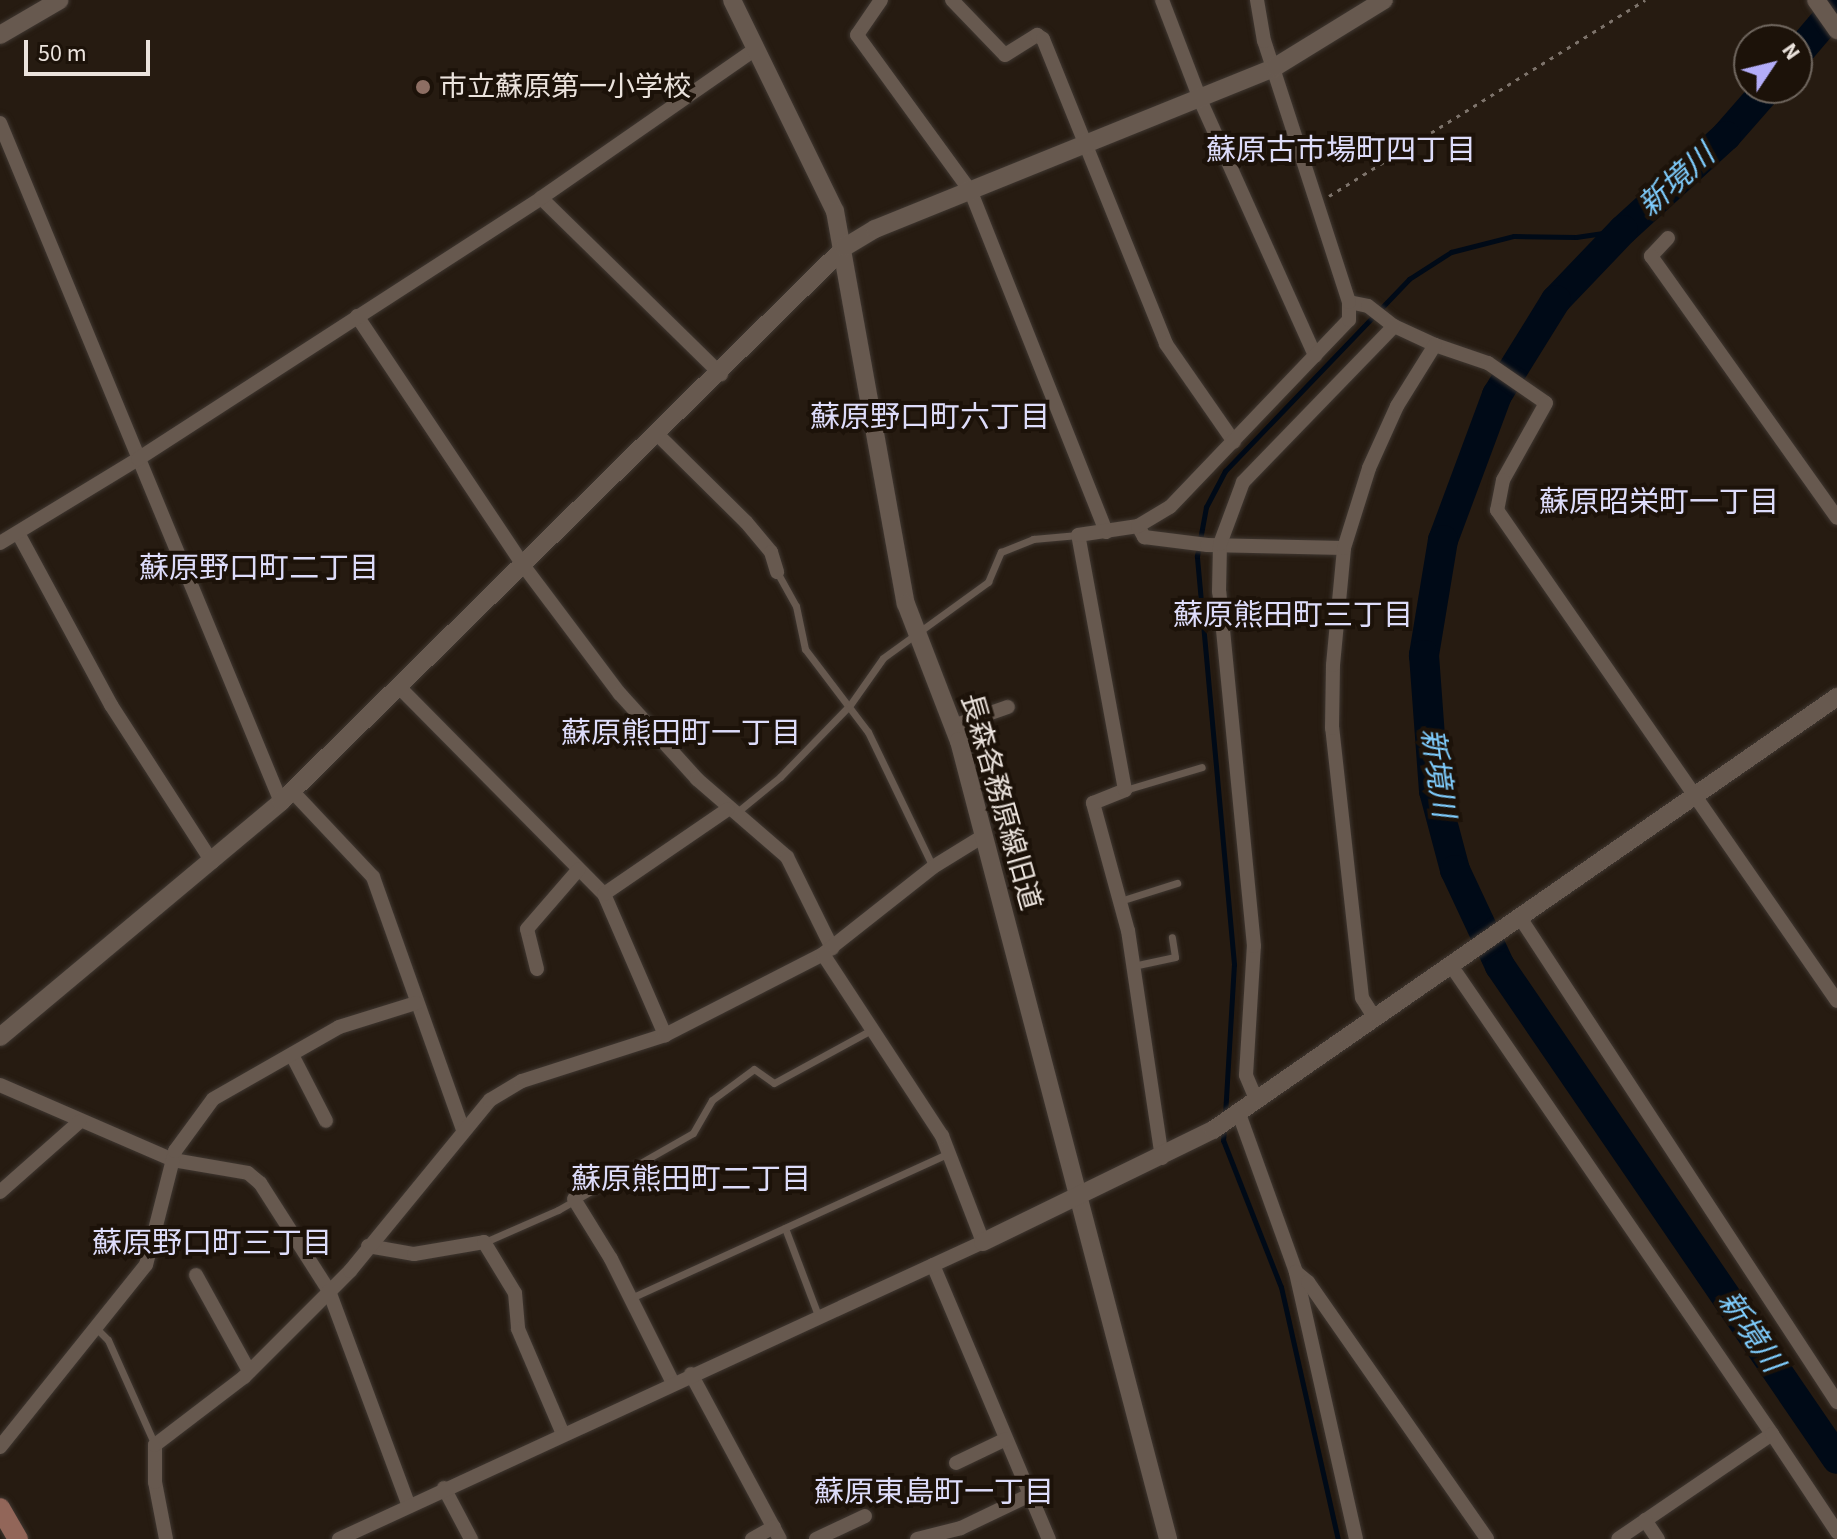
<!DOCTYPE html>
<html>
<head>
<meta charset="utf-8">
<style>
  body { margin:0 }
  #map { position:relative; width:1837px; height:1539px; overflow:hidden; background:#261b11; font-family:"Source Sans 3","Noto Sans JP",sans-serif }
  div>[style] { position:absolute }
  .stream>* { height:5px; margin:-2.5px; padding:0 2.5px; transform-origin:2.5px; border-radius:2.5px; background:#000a17 }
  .river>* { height:30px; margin:-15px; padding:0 15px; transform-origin:15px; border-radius:15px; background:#000a17 }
  .path>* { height:3px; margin-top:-1.5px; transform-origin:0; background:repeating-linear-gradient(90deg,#7d736b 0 4px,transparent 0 10px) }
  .roads { filter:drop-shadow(0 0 2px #3f3731) drop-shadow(0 0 2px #3f3731) }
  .service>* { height:7px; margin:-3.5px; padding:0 3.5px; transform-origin:3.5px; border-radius:3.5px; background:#67594f }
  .minor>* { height:14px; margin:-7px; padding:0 7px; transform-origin:7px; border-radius:7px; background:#67594f }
  .tertiary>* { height:18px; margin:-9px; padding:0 9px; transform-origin:9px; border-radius:9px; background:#67594f }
  .secondary>* { height:20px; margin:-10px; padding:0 10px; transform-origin:10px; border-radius:10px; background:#926659 }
  .dots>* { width:22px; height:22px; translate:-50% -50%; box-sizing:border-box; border:4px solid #1c1209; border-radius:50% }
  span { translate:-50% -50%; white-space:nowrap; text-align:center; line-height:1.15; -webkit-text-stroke:8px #1c1209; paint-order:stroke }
  .poi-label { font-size:28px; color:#ebe3dd }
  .left { translate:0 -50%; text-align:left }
  .street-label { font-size:28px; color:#ebe3dd }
  .neighbourhood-label { font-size:30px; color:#dddcfa }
  .water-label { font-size:30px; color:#7fcdfe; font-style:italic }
  .north { position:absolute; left:1733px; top:24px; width:80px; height:80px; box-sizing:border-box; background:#1c1209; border:2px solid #6f665e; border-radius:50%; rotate:55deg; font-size:22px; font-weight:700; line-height:32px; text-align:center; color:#ebe3dd }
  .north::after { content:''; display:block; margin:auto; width:28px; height:36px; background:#b3adf9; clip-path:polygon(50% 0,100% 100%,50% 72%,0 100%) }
  .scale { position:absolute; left:24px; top:40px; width:126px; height:36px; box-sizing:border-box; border:4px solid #ebe3dd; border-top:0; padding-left:10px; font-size:24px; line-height:28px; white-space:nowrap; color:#ebe3dd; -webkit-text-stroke:6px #1c1209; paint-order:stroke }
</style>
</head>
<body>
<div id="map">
  <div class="stream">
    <i style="left:1225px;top:1115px;width:151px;rotate:-86.6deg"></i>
    <i style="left:1234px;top:964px;width:410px;rotate:-95.2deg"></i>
    <i style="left:1197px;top:556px;width:50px;rotate:-79.6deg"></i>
    <i style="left:1206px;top:507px;width:41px;rotate:-62.2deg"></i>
    <i style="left:1225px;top:471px;width:266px;rotate:-46.2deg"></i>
    <i style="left:1409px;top:279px;width:50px;rotate:-32.7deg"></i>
    <i style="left:1451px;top:252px;width:65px;rotate:-14.3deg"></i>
    <i style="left:1514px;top:236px;width:62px;rotate:0.9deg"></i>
    <i style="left:1576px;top:237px;width:48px;rotate:-8.5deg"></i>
    <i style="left:1224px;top:1129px;width:11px;rotate:95deg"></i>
    <i style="left:1223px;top:1140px;width:158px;rotate:68.5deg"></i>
    <i style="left:1281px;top:1287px;width:258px;rotate:77.3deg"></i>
  </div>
  <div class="river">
    <i style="left:1797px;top:54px;width:62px;rotate:-49.6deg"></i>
    <i style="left:1768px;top:88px;width:64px;rotate:131.2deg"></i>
    <i style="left:1726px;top:136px;width:139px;rotate:137.6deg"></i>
    <i style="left:1623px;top:230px;width:97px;rotate:133.7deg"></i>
    <i style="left:1556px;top:300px;width:112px;rotate:121.8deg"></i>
    <i style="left:1497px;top:395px;width:155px;rotate:110.4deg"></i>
    <i style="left:1443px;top:540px;width:117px;rotate:99.4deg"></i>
    <i style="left:1424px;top:655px;width:136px;rotate:85.8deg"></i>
    <i style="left:1434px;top:791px;width:82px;rotate:75.1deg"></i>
    <i style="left:1455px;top:870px;width:106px;rotate:64.9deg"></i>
    <i style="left:1500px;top:966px;width:597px;rotate:55.64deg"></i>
  </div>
  <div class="path">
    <i style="left:1329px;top:196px;width:372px;rotate:-31.8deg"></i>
  </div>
  <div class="roads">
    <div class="service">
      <i style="left:777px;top:572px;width:39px;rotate:61deg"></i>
      <i style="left:796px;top:606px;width:44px;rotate:78.2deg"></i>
      <i style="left:805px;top:649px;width:104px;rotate:52.8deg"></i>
      <i style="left:868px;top:732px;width:150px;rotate:64.3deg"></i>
      <i style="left:1125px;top:790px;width:80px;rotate:-16.6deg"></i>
      <i style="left:736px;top:813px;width:57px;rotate:-39.3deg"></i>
      <i style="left:780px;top:777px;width:100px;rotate:-45.8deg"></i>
      <i style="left:850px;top:705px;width:57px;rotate:-54.9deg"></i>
      <i style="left:883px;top:658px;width:130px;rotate:-35.9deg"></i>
      <i style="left:988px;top:582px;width:33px;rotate:-67deg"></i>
      <i style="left:1001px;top:552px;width:35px;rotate:-22deg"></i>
      <i style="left:1033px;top:539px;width:45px;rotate:-5.1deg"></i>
      <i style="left:1120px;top:901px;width:60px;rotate:-17.5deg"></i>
      <i style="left:1133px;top:966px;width:43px;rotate:-12.1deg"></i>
      <i style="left:1175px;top:957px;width:20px;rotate:-99deg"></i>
      <i style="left:785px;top:1228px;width:96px;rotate:69.3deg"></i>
      <i style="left:485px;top:1242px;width:80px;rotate:-23.7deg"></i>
      <i style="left:558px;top:1210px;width:155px;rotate:-29.7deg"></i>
      <i style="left:693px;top:1133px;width:38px;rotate:-60deg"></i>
      <i style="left:712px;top:1100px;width:52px;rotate:-36.4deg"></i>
      <i style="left:754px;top:1069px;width:24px;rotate:35deg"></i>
      <i style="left:774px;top:1083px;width:113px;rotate:-28.6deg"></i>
      <i style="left:631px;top:1298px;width:349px;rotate:-24.5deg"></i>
      <i style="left:95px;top:1327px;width:18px;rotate:45deg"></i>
      <i style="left:108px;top:1340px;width:115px;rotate:65.9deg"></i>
    </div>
    <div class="minor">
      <i style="left:881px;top:0;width:42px;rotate:124.4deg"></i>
      <i style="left:857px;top:35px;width:194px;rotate:54deg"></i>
      <i style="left:971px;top:192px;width:366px;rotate:68.3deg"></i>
      <i style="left:952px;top:0;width:76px;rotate:46.1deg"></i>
      <i style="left:1005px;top:55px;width:38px;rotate:-32deg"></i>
      <i style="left:1037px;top:35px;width:7px;rotate:34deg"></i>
      <i style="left:1043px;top:39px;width:329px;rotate:68deg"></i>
      <i style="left:1166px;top:344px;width:119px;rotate:55.2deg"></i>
      <i style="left:1162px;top:0;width:111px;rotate:69deg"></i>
      <i style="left:1202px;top:104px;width:276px;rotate:65.8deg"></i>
      <i style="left:0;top:123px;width:735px;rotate:67.52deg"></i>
      <i style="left:541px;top:198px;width:252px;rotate:44.4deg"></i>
      <i style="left:1668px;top:238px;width:25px;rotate:133deg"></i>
      <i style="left:1651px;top:256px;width:321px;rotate:54.6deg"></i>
      <i style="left:1349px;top:302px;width:19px;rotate:12deg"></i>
      <i style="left:1368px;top:306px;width:33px;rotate:38deg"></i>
      <i style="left:1394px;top:326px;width:45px;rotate:24.9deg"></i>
      <i style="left:1435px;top:345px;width:56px;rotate:18.8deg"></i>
      <i style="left:1488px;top:363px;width:70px;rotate:34.6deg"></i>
      <i style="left:1546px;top:403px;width:88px;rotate:119.2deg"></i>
      <i style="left:1503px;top:480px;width:31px;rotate:101deg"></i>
      <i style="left:1497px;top:510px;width:597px;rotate:55.3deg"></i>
      <i style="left:357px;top:316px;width:299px;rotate:56.3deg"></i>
      <i style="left:523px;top:565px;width:161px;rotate:53.1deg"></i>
      <i style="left:620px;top:694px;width:115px;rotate:47.8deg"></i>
      <i style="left:697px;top:779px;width:119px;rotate:40.9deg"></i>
      <i style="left:787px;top:857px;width:102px;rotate:63.7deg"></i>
      <i style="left:658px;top:435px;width:124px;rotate:44.7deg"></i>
      <i style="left:746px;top:522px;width:39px;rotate:50deg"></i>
      <i style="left:771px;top:552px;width:21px;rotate:73deg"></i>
      <i style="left:1138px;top:526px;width:13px;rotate:61deg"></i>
      <i style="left:1144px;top:537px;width:64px;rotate:7.2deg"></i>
      <i style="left:1207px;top:545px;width:137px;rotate:1.3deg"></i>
      <i style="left:18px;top:533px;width:196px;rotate:61.6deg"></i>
      <i style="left:111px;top:705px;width:187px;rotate:57.2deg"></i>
      <i style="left:0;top:543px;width:162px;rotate:-31.3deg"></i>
      <i style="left:138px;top:459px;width:480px;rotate:-32.9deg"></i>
      <i style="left:541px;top:198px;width:263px;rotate:-34.8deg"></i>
      <i style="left:400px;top:688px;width:290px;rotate:45.3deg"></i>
      <i style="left:604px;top:894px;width:154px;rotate:66.6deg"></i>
      <i style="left:953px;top:726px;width:58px;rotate:-19.1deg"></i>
      <i style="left:292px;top:791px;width:118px;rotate:46.7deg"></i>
      <i style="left:373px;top:877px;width:269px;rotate:70.4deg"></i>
      <i style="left:604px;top:894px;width:150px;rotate:-34.4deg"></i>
      <i style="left:1519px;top:916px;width:581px;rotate:56.8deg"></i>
      <i style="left:1450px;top:964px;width:570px;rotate:55.58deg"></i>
      <i style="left:1772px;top:1434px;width:186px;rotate:145.7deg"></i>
      <i style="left:537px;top:969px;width:41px;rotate:-104deg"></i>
      <i style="left:527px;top:929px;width:79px;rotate:-49.1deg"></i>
      <i style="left:1374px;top:1017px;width:22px;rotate:-122deg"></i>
      <i style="left:1362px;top:998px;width:272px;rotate:-96.3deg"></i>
      <i style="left:1332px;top:728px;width:63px;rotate:-89.1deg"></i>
      <i style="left:1333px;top:665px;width:118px;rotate:-84.6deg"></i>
      <i style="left:1344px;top:548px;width:84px;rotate:-72.6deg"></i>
      <i style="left:1369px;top:468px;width:68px;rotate:-65.7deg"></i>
      <i style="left:1397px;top:406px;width:72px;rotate:-58.1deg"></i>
      <i style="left:292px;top:1055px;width:74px;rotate:62.7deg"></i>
      <i style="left:0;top:1085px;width:189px;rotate:23.4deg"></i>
      <i style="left:173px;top:1160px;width:76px;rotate:9.8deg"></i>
      <i style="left:248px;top:1173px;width:16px;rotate:40deg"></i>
      <i style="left:260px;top:1183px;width:128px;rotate:57.4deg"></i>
      <i style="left:329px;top:1291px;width:226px;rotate:69.6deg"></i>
      <i style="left:1256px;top:1099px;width:26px;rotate:-113deg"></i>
      <i style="left:1246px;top:1075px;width:129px;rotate:-86.5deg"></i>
      <i style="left:1254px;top:946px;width:356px;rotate:-95.6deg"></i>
      <i style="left:1219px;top:592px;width:48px;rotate:-88.8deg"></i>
      <i style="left:1220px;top:544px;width:66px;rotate:-69.6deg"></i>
      <i style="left:1243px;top:482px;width:217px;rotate:-45.9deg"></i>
      <i style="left:1238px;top:1111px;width:171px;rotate:70.2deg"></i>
      <i style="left:1162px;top:1158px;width:230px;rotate:-98.5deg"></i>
      <i style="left:1128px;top:931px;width:133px;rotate:-105.3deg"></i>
      <i style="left:1093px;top:803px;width:35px;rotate:-22deg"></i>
      <i style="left:1125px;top:790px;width:259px;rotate:-100.4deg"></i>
      <i style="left:1078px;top:535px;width:61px;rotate:-8.5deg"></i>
      <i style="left:1138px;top:526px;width:37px;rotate:-31deg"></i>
      <i style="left:1170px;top:507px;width:259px;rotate:-46.3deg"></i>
      <i style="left:1349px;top:320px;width:18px;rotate:-90deg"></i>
      <i style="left:1349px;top:302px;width:274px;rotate:-108deg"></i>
      <i style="left:1264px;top:41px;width:42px;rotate:-99.7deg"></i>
      <i style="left:0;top:1192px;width:106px;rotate:-41.5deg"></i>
      <i style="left:574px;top:1199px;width:70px;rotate:58.3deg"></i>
      <i style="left:611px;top:1259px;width:139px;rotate:63.4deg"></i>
      <i style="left:368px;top:1246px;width:47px;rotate:9.9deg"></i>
      <i style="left:414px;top:1254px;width:71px;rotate:-9.7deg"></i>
      <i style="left:484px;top:1242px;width:60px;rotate:58.7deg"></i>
      <i style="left:515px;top:1293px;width:36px;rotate:85deg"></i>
      <i style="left:518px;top:1329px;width:114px;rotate:66.8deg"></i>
      <i style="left:933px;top:1265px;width:298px;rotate:67.1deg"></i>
      <i style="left:196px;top:1275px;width:110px;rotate:61.1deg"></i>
      <i style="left:691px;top:1374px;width:187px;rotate:61.7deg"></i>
      <i style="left:1772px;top:1434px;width:118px;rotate:56.4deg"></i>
      <i style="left:0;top:1447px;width:233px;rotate:-51.3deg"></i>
      <i style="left:146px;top:1265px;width:118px;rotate:-75.7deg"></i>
      <i style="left:175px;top:1151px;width:64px;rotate:-53.8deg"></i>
      <i style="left:213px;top:1099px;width:145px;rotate:-29.7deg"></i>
      <i style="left:339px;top:1027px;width:81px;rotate:-17.3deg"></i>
      <i style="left:956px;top:1463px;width:55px;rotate:-25.6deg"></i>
      <i style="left:444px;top:1488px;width:58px;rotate:62.1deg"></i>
      <i style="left:1645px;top:1520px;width:23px;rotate:56deg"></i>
      <i style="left:166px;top:1539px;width:58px;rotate:-100.9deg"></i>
      <i style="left:155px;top:1482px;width:37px;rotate:-90deg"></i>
      <i style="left:155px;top:1445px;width:112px;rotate:-37.4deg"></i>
      <i style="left:244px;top:1377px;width:150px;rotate:-45deg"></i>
      <i style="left:350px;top:1271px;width:221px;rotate:-50.7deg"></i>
      <i style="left:490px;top:1100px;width:37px;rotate:-31deg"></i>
      <i style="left:522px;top:1081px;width:150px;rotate:-17.8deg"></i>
      <i style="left:665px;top:1035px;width:178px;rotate:-27.1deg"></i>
      <i style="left:823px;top:954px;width:140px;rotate:-38.3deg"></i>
      <i style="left:933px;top:867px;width:61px;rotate:-31.6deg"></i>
      <i style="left:339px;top:1539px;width:709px;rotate:-24.76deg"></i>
      <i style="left:983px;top:1242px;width:114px;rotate:-111.1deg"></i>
      <i style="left:942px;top:1136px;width:217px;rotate:-123.2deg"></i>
      <i style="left:752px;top:1539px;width:25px;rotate:-29deg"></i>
      <i style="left:816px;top:1539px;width:54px;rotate:-25.1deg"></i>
      <i style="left:917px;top:1539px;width:45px;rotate:-14deg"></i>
      <i style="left:961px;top:1528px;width:76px;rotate:-25.6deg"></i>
      <i style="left:1356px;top:1539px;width:274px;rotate:-102.7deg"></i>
      <i style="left:1296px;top:1272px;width:16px;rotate:40deg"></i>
      <i style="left:1308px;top:1282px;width:313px;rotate:55.1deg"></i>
    </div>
    <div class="tertiary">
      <i style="left:732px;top:0;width:235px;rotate:64deg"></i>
      <i style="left:835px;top:211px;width:399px;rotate:79.8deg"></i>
      <i style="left:906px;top:604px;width:147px;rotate:68.9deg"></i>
      <i style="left:959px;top:741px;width:825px;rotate:75.32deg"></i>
      <i style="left:1816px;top:0;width:37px;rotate:55deg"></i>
      <i style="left:0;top:35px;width:69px;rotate:-30.3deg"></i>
      <i style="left:0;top:1037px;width:366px;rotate:-39.9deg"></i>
      <i style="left:281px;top:802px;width:791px;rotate:-44.54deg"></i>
      <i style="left:845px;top:247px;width:35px;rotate:-31deg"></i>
      <i style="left:875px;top:229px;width:432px;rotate:-22deg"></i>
      <i style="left:1275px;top:67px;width:128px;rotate:-31.6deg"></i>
      <i style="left:983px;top:1242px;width:256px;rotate:-26deg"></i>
      <i style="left:1213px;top:1130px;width:760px;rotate:-34.76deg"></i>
    </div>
    <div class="secondary">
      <i style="left:0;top:1508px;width:36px;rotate:60deg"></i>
    </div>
  </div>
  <div class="dots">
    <i style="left:423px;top:87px;background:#8d6e63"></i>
  </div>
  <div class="poi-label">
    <span class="left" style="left:439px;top:87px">市立蘇原第一小学校</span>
  </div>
  <div class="street-label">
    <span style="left:1001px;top:802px;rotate:74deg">長森各務原線旧道</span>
  </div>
  <div class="neighbourhood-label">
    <span style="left:1341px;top:151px">蘇原古市場町四丁目</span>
    <span style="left:930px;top:418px">蘇原野口町六丁目</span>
    <span style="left:1659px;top:503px">蘇原昭栄町一丁目</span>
    <span style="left:259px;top:569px">蘇原野口町二丁目</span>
    <span style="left:1293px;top:616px">蘇原熊田町三丁目</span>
    <span style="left:681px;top:734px">蘇原熊田町一丁目</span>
    <span style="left:691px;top:1180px">蘇原熊田町二丁目</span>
    <span style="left:212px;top:1244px">蘇原野口町三丁目</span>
    <span style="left:934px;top:1493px">蘇原東島町一丁目</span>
  </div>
  <div class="water-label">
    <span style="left:1677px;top:181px;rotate:-42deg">新境川</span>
    <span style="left:1437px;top:773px;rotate:82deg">新境川</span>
    <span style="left:1750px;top:1332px;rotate:56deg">新境川</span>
  </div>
  <div class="north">N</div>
  <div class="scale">50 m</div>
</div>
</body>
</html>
